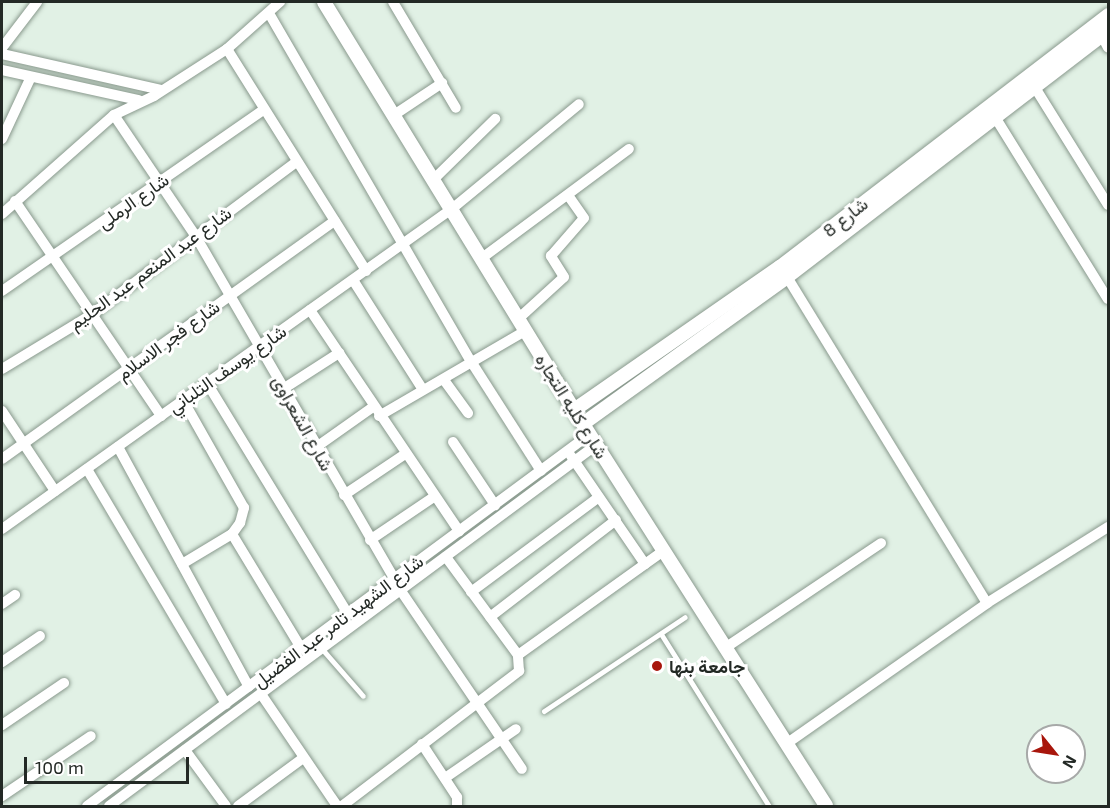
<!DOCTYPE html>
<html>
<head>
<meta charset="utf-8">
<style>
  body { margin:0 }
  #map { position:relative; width:1110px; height:808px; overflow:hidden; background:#e1f1e5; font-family:"Exo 2",Vazirmatn,sans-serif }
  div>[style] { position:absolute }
  .roads { filter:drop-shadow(0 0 2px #89998d) drop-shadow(0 0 2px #89998d) }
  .service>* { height:5px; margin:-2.5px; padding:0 2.5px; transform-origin:2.5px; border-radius:2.5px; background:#fff }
  .minor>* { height:10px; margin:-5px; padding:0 5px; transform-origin:5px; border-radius:5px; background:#fff }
  .tertiary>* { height:14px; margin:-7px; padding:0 7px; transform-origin:7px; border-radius:7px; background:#fff }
  .dots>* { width:16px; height:16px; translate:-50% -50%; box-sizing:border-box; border:3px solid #fff; border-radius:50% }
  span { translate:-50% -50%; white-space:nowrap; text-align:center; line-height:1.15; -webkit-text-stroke:6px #fff; paint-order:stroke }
  .street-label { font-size:18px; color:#232925 }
  .poi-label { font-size:18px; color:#232925; font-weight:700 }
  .left { translate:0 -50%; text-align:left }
  .frame { position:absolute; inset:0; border:3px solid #232925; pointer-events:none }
  .north { position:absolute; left:1026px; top:724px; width:60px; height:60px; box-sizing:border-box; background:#fff; border:2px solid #a7a9a8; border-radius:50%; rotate:120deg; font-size:16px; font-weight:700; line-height:24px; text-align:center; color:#232925 }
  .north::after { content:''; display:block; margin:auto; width:21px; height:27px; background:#a8160c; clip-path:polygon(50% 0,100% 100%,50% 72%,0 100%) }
  .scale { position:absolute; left:24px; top:757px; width:165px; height:27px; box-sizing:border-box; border:3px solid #232925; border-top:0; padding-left:8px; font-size:18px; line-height:21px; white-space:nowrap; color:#232925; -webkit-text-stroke:4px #fff; paint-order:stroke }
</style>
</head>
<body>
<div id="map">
  <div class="roads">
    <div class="service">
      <i style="left:661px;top:634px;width:203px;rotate:57.9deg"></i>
      <i style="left:322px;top:649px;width:62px;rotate:48.9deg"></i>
      <i style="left:544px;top:711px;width:169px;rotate:-33.7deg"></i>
    </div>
    <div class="minor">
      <i style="left:393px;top:2px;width:123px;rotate:59.3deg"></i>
      <i style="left:270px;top:15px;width:402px;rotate:59.9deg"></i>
      <i style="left:472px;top:363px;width:128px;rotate:57.4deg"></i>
      <i style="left:1102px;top:36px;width:13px;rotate:63deg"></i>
      <i style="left:2px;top:48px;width:58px;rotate:-52.7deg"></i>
      <i style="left:227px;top:49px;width:262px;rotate:57.9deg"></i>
      <i style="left:2px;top:54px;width:164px;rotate:12.7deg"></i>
      <i style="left:2px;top:70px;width:140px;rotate:12.4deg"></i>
      <i style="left:1034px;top:86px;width:140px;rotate:58.1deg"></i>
      <i style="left:114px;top:115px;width:145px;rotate:56deg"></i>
      <i style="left:195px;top:235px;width:411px;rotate:59.9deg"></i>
      <i style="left:401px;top:591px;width:215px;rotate:55.8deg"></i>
      <i style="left:394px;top:115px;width:58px;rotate:-33.7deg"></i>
      <i style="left:995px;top:117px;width:214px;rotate:58.2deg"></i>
      <i style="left:2px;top:139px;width:66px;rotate:-65deg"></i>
      <i style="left:434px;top:179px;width:86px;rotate:-44.5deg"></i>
      <i style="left:15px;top:201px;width:260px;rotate:55.8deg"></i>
      <i style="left:2px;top:214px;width:149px;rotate:-41.5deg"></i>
      <i style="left:114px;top:115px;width:44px;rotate:-25.4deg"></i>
      <i style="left:154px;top:96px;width:87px;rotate:-32.8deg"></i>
      <i style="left:227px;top:49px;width:71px;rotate:-41.6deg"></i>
      <i style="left:482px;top:258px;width:183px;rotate:-36.6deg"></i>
      <i style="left:787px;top:277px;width:382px;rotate:58.5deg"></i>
      <i style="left:353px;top:280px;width:130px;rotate:57.5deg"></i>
      <i style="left:2px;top:291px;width:318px;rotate:-34.7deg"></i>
      <i style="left:310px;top:310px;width:267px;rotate:56deg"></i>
      <i style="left:518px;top:319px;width:62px;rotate:-42.4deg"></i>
      <i style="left:564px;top:277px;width:25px;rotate:-122deg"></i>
      <i style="left:551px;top:256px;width:50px;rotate:-49deg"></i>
      <i style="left:584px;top:218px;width:28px;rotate:-125deg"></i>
      <i style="left:2px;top:369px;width:104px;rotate:-31.2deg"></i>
      <i style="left:91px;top:315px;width:256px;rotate:-36.7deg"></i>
      <i style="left:444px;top:380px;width:41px;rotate:54deg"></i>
      <i style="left:207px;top:383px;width:271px;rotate:58.6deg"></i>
      <i style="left:283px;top:389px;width:67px;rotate:-32.7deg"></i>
      <i style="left:2px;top:411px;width:96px;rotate:56.5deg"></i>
      <i style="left:379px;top:416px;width:169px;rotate:-30.2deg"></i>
      <i style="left:453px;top:442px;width:76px;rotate:56.3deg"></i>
      <i style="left:118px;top:447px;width:273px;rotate:61.4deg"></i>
      <i style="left:315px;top:448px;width:71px;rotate:-35.3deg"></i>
      <i style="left:571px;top:456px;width:131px;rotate:55.6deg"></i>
      <i style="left:2px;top:459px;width:409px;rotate:-35.6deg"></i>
      <i style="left:87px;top:469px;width:273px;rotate:59.4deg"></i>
      <i style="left:344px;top:495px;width:73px;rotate:-33.9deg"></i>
      <i style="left:2px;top:529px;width:554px;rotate:-35.44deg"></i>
      <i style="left:453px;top:208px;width:163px;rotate:-39.5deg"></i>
      <i style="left:232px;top:534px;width:133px;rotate:58.8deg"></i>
      <i style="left:370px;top:540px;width:78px;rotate:-34.1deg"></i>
      <i style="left:182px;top:564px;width:58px;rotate:-31deg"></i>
      <i style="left:232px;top:534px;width:14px;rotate:-54deg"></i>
      <i style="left:240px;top:523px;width:16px;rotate:-75deg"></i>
      <i style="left:244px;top:508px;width:124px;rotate:-119.5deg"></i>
      <i style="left:471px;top:592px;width:159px;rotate:-36.6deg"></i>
      <i style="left:2px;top:604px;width:16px;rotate:-35deg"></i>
      <i style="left:490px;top:617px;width:159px;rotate:-37.6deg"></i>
      <i style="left:725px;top:648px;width:188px;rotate:-33.9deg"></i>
      <i style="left:518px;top:655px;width:178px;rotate:-35.6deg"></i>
      <i style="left:2px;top:662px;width:46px;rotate:-34.4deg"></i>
      <i style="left:261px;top:694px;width:135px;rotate:55.8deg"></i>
      <i style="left:2px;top:725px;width:75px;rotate:-34.1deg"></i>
      <i style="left:422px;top:744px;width:64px;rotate:56.6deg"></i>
      <i style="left:457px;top:797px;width:9px;rotate:90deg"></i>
      <i style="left:786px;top:744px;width:246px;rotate:-35deg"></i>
      <i style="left:987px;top:603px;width:143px;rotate:-32.1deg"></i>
      <i style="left:185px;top:750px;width:69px;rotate:53.8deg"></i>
      <i style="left:445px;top:778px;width:86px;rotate:-34.6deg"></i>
      <i style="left:2px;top:796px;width:107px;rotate:-34deg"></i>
      <i style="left:87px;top:806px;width:626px;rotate:-36.49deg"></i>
      <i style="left:109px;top:806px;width:606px;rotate:-36.55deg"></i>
      <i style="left:238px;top:806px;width:81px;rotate:-36.4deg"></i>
      <i style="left:342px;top:806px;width:223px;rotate:-37.3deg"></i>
      <i style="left:519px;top:671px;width:16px;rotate:-94deg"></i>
      <i style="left:518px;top:655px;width:122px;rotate:-126.3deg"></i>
    </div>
    <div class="tertiary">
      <i style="left:324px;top:2px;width:479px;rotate:58.5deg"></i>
      <i style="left:574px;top:410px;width:469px;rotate:57.5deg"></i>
      <i style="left:574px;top:410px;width:251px;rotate:-34.8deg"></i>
      <i style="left:780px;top:267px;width:414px;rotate:-37.5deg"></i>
      <i style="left:584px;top:423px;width:250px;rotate:-35.7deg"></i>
      <i style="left:787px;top:277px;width:404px;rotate:-37.5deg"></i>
    </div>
  </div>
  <div class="dots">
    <i style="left:657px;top:666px;background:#a8160c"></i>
  </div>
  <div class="street-label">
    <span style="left:133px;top:201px;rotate:-35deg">شارع الرملى</span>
    <span style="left:845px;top:217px;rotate:-38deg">شارع 8</span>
    <span style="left:150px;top:268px;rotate:-36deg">شارع عبد المنعم عبد الحليم</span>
    <span style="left:168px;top:340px;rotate:-36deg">شارع فجر الاسلام</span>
    <span style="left:227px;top:369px;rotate:-35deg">شارع يوسف التلباني</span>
    <span style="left:572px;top:406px;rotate:58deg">شارع كليه التجاره</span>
    <span style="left:303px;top:423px;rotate:61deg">شارع الشعراوى</span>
    <span style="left:338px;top:621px;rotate:-37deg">شارع الشهيد تامر عبد الفضيل</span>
  </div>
  <div class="poi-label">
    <span class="left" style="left:669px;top:666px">جامعة بنها</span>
  </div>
  <div class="frame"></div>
  <div class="north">N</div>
  <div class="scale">100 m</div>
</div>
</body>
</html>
